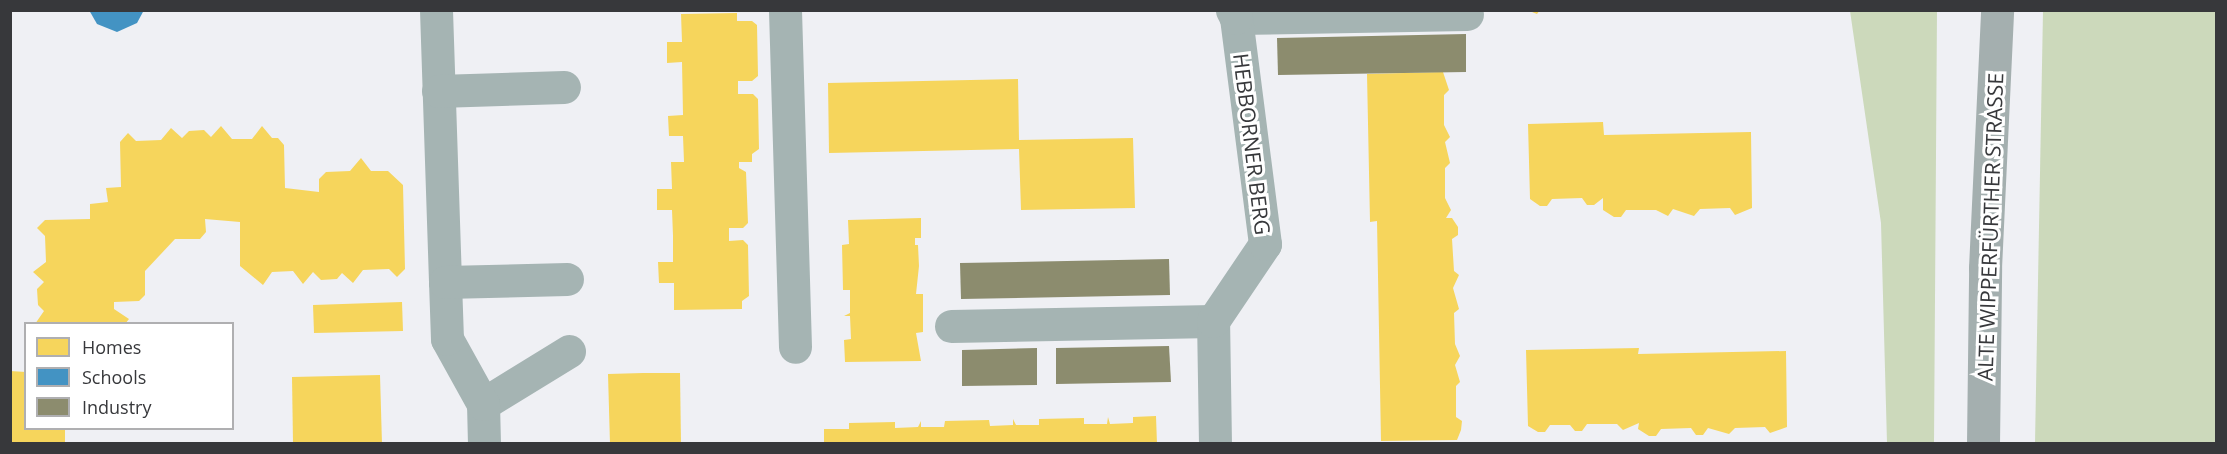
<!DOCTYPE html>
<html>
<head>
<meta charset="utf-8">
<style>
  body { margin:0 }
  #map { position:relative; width:2227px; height:454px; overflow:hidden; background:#eff0f4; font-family:"Open Sans",sans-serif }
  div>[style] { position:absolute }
  .green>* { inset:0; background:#ccd9bb }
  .homes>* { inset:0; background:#f6d55c }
  .schools>* { inset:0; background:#4393c3 }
  .industry>* { inset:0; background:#8c8c6e }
  .minor>* { height:33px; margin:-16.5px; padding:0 16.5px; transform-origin:16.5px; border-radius:16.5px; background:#a5b4b3 }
  .major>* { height:33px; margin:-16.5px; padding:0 16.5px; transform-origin:16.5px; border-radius:16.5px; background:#a4afaf }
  span { translate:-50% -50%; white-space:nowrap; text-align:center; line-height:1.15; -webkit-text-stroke:6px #fff; paint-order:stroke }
  .street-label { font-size:21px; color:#37383b }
  .frame { position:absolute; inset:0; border:12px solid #37383b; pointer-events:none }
  .legend { position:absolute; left:24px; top:322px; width:210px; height:108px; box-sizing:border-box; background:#fff; border:2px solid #afafb1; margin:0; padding:8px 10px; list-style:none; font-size:18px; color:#37383b }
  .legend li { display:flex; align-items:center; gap:12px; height:30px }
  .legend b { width:30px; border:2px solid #afafb1 }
</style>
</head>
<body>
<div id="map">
  <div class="green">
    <i style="clip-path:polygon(1850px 11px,1937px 11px,1934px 443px,1887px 443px,1881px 223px)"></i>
    <i style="clip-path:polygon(2043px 11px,2216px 11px,2216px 443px,2035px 443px)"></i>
  </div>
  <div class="homes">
    <i style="clip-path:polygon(1527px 10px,1540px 10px,1537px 14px)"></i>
    <i style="clip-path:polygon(737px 13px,737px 21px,752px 21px,757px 25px,758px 76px,752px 81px,738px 81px,738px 94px,753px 94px,758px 99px,759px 149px,752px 154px,752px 162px,739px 162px,739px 168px,746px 172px,748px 223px,743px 228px,729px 228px,729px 241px,743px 240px,748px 245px,749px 296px,742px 301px,742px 309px,674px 310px,674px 283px,659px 283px,658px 262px,673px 262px,673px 236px,672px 210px,657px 210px,657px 189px,672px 189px,671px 162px,684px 162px,683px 136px,669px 136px,668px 116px,683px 115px,682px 62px,667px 63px,667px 42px,682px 42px,681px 14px)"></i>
    <i style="clip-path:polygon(1443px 72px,1449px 90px,1444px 95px,1444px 125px,1450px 137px,1445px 142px,1450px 163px,1445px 168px,1445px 198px,1451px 210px,1446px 218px,1452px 218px,1458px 227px,1458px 235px,1452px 239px,1454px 271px,1459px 275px,1453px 288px,1459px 309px,1454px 313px,1455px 344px,1460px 356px,1455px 365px,1460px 382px,1456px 386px,1456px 417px,1462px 421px,1461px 430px,1457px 440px,1381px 441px,1377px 221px,1370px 222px,1367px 74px)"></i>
    <i style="clip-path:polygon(1018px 79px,1019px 140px,1133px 138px,1135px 208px,1021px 210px,1019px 149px,829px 153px,828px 83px)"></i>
    <i style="clip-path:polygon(1603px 122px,1604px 135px,1751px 132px,1752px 208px,1735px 215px,1730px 208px,1700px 209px,1694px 216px,1673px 209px,1668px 216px,1656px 210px,1626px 210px,1621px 217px,1614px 217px,1603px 210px,1603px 198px,1594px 205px,1587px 205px,1582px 198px,1552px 199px,1547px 206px,1540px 206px,1530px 199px,1528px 124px)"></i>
    <i style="clip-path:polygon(221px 126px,232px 139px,252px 139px,262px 126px,272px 138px,278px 138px,284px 145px,285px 188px,319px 192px,319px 179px,326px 172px,350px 171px,361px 158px,371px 171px,388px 171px,403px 185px,405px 269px,397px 277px,389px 269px,363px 270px,353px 283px,342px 273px,337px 279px,321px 280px,313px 272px,303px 284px,293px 271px,272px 272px,263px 285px,240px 266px,240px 222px,205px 219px,206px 232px,200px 239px,175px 239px,145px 271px,145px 295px,139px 301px,114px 302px,114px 309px,129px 319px,125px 324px,35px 324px,44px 311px,38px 305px,37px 289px,44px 282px,33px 272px,46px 262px,45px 236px,37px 228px,45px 220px,90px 219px,90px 204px,108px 202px,106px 188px,121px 187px,120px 142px,128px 133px,136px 141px,161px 140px,171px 128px,182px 138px,189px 131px,204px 130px,211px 137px)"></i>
    <i style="clip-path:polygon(921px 218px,921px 238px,915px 238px,915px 245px,918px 245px,919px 266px,916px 294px,923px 294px,923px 332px,916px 333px,921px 361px,845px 362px,844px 340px,851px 339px,850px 316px,844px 316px,850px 313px,850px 290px,843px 290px,842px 245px,849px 244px,848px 220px)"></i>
    <i style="clip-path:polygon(402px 302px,403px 331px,314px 333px,313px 305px)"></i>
    <i style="clip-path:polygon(1639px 348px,1638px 354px,1786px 351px,1787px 427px,1770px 433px,1765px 427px,1735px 428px,1729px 434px,1708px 428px,1703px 435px,1696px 435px,1691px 428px,1661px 429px,1656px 436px,1649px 436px,1638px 429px,1639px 423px,1623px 430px,1617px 424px,1587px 424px,1582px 431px,1575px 431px,1570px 425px,1550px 425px,1545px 432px,1538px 432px,1528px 426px,1526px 350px)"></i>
    <i style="clip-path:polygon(10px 371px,26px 372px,26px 429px,65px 429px,65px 444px,10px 444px)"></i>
    <i style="clip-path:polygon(643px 373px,680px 373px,681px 444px,610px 444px,608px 374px)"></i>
    <i style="clip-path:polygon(380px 375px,382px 444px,293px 444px,292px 377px)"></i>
    <i style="clip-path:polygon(1156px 416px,1157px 444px,824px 444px,824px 429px,849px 429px,849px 423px,895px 422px,895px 428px,918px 427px,921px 421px,921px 427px,944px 427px,945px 421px,989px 420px,990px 426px,1013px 425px,1013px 419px,1016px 425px,1039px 425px,1039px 419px,1084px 418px,1084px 424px,1107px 424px,1108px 417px,1110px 424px,1133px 423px,1133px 417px)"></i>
  </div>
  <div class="schools">
    <i style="clip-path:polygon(89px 10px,144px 10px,137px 23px,117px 32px,97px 24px)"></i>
  </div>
  <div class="industry">
    <i style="clip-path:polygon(1466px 34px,1466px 72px,1278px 75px,1277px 38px)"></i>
    <i style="clip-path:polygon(1169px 259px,1170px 295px,961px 299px,960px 263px)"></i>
    <i style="clip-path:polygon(1169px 346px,1171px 382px,1056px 384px,1056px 348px)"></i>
    <i style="clip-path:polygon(1037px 348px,1037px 385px,962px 386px,962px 350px)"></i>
  </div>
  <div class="minor">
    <i style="left:436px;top:10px;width:272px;rotate:88.1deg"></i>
    <i style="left:785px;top:10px;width:337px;rotate:88.3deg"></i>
    <i style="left:1236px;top:18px;width:231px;rotate:-1deg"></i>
    <i style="left:438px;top:91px;width:126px;rotate:-1.8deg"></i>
    <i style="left:951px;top:326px;width:262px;rotate:-1.1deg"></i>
    <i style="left:483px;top:404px;width:101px;rotate:-31.6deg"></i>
    <i style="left:484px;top:444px;width:40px;rotate:-91.4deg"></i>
    <i style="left:483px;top:404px;width:74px;rotate:-119deg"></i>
    <i style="left:447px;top:339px;width:57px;rotate:-92deg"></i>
    <i style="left:445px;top:282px;width:122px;rotate:-1.4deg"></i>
    <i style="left:1215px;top:444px;width:123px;rotate:-90.9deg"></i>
    <i style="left:1213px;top:321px;width:93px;rotate:-56deg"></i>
    <i style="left:1265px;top:244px;width:228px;rotate:-97.3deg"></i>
    <i style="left:1236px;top:18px;width:9px;rotate:-117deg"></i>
  </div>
  <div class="major">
    <i style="left:1983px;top:444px;width:176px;rotate:-89.3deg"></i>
    <i style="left:1985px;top:268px;width:258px;rotate:-87.3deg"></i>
  </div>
  <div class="street-label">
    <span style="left:1252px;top:144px;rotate:83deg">HEBBORNER BERG</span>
    <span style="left:1990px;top:227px;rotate:-88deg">ALTE WIPPERFÜRTHER STRASSE</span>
  </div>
  <div class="frame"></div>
  <ul class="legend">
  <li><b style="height:16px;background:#f6d55c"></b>Homes</li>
  <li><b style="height:16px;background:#4393c3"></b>Schools</li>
  <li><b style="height:16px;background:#8c8c6e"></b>Industry</li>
  </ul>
</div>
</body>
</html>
